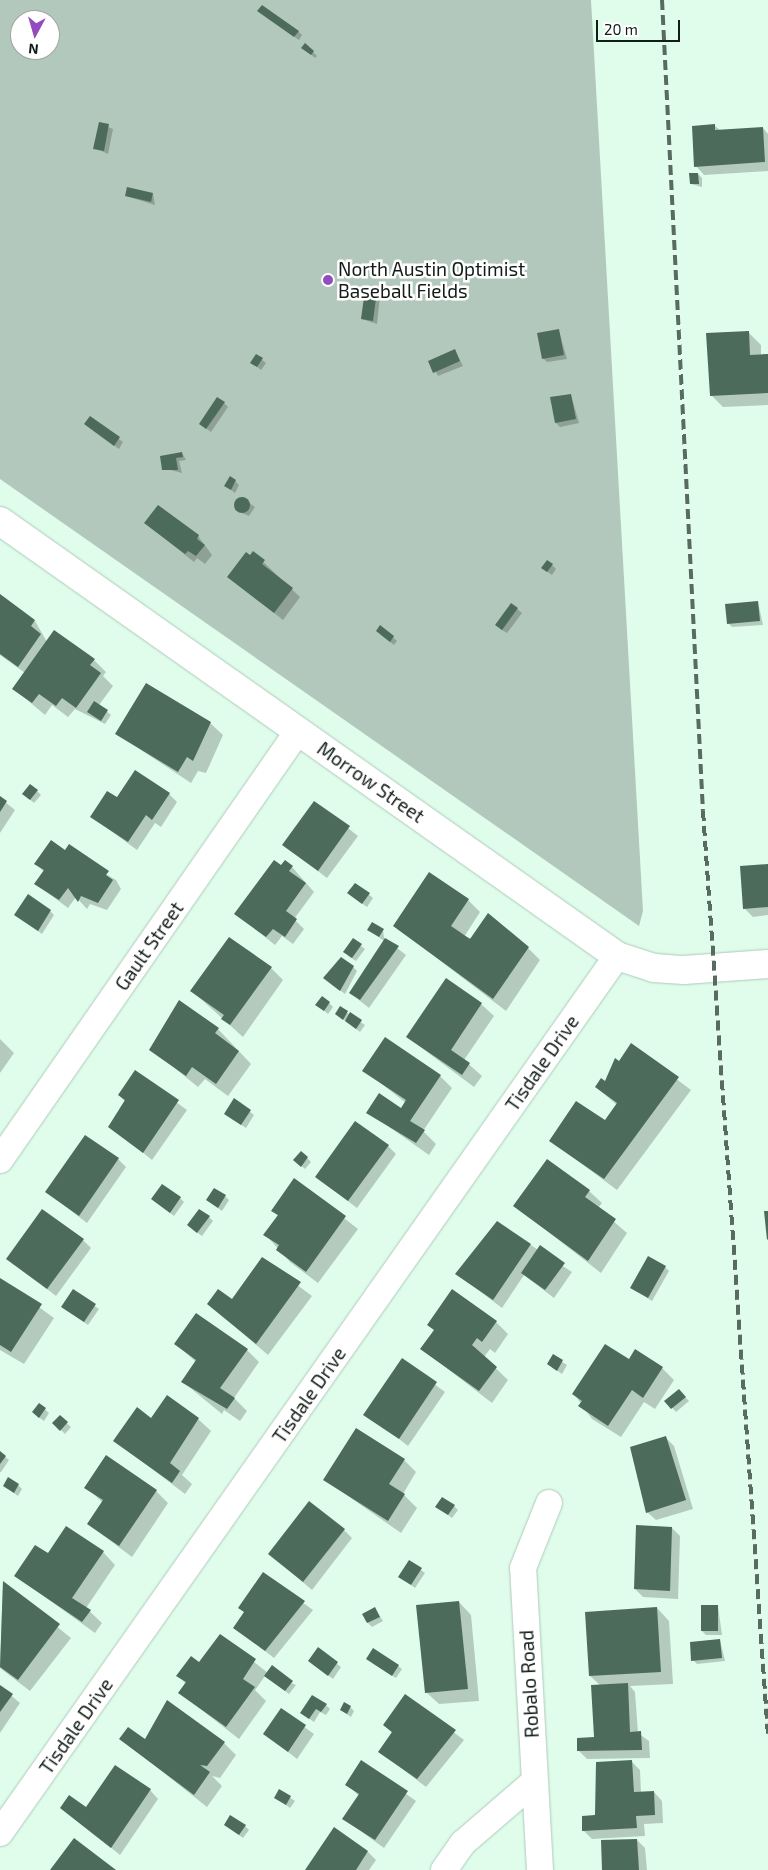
<!DOCTYPE html>
<html>
<head>
<meta charset="utf-8">
<style>
  body { margin:0 }
  #map { position:relative; width:768px; height:1870px; overflow:hidden; background:#e0fdec; font-family:"Exo 2",sans-serif }
  div>[style] { position:absolute }
  .green>* { inset:0; background:#b3c8bc }
  .shadow>* { inset:0; background:#0003 }
  .building>* { inset:0; background:#4d6b5a }
  .round { border-radius:50% }
  .roads { filter:drop-shadow(0 0 1px #aecaba) drop-shadow(0 0 1px #aecaba) }
  .street>* { height:26px; margin:-13px; padding:0 13px; transform-origin:13px; border-radius:13px; background:#fff }
  .secondary>* { height:28px; margin:-14px; padding:0 14px; transform-origin:14px; border-radius:14px; background:#fff }
  .rail>* { height:4px; margin-top:-2px; transform-origin:0; background:repeating-linear-gradient(90deg,#596a61 0 10px,transparent 0 15px) }
  .dots>* { width:14px; height:14px; translate:-50% -50%; box-sizing:border-box; border:2px solid #fff; border-radius:50% }
  span { translate:-50% -50%; white-space:nowrap; text-align:center; line-height:1.15; -webkit-text-stroke:5px #fff; paint-order:stroke }
  .poi-label { font-size:19px; color:#131d18 }
  .left { translate:0 -50%; text-align:left }
  .street-label { font-size:19px; color:#131d18 }
  .north { position:absolute; left:10px; top:10px; width:50px; height:50px; box-sizing:border-box; background:#fff; border:1px solid #a1a5a3; border-radius:50%; rotate:186deg; font-size:14px; font-weight:700; line-height:20px; text-align:center; color:#131d18 }
  .north::after { content:''; display:block; margin:auto; width:18px; height:22px; background:#934cc0; clip-path:polygon(50% 0,100% 100%,50% 72%,0 100%) }
  .scale { position:absolute; left:596px; top:20px; width:84px; height:22px; box-sizing:border-box; border:2px solid #131d18; border-top:0; padding-left:6px; font-size:15px; line-height:18px; white-space:nowrap; color:#131d18; -webkit-text-stroke:4px #fff; paint-order:stroke }
</style>
</head>
<body>
<div id="map">
  <div class="green">
    <i style="clip-path:polygon(evenodd,0 0,591px 0,643px 911px,639px 926px,0 479px,0 0,20px 20px,50px 20px,50px 50px,20px 50px,20px 20px)"></i>
  </div>
  <div class="shadow">
    <i style="clip-path:polygon(263px 15px,298px 31px,302px 35px,299px 40px)"></i>
    <i style="clip-path:polygon(307px 51px,313px 52px,317px 56px,315px 58px)"></i>
    <i style="clip-path:polygon(100px 124px,113px 129px,108px 154px,95px 148px)"></i>
    <i style="clip-path:polygon(714px 125px,721px 131px,763px 128px,768px 134px,768px 171px,704px 175px,696px 166px)"></i>
    <i style="clip-path:polygon(698px 174px,702px 178px,702px 187px,691px 184px)"></i>
    <i style="clip-path:polygon(153px 194px,155px 205px,126px 196px)"></i>
    <i style="clip-path:polygon(376px 292px,380px 296px,377px 324px,362px 319px)"></i>
    <i style="clip-path:polygon(559px 331px,567px 359px,547px 362px,543px 358px)"></i>
    <i style="clip-path:polygon(748px 332px,761px 345px,761px 355px,768px 355px,768px 405px,723px 407px,711px 395px)"></i>
    <i style="clip-path:polygon(455px 351px,463px 366px,438px 376px,430px 362px)"></i>
    <i style="clip-path:polygon(257px 356px,266px 363px,261px 370px,252px 363px)"></i>
    <i style="clip-path:polygon(571px 395px,579px 423px,560px 427px,556px 423px)"></i>
    <i style="clip-path:polygon(224px 403px,228px 407px,211px 432px,204px 427px)"></i>
    <i style="clip-path:polygon(90px 418px,123px 442px,119px 449px,90px 428px)"></i>
    <i style="clip-path:polygon(182px 453px,186px 460px,179px 461px,182px 473px,163px 468px)"></i>
    <i style="clip-path:polygon(235px 481px,239px 485px,235px 493px,226px 486px)"></i>
    <i style="clip-path:polygon(241px 497px,255px 507px,249px 516px,235px 510px)"></i>
    <i style="clip-path:polygon(145px 523px,198px 536px,212px 555px,205px 564px,197px 558px,194px 562px)"></i>
    <i style="clip-path:polygon(254px 553px,300px 597px,283px 620px,228px 576px)"></i>
    <i style="clip-path:polygon(552px 565px,556px 569px,552px 575px,542px 568px)"></i>
    <i style="clip-path:polygon(0 596px,35px 621px,47px 642px,94px 660px,106px 672px,103px 676px,113px 686px,99px 705px,111px 715px,105px 724px,75px 709px,68px 717px,52px 705px,45px 715px,13px 688px,25px 673px,0 655px)"></i>
    <i style="clip-path:polygon(758px 602px,763px 625px,732px 627px,728px 623px)"></i>
    <i style="clip-path:polygon(511px 604px,522px 613px,507px 633px,500px 629px)"></i>
    <i style="clip-path:polygon(381px 635px,393px 637px,397px 641px,394px 645px)"></i>
    <i style="clip-path:polygon(210px 723px,223px 735px,206px 773px,198px 771px,191px 783px,117px 734px)"></i>
    <i style="clip-path:polygon(37px 791px,41px 795px,34px 803px,28px 798px)"></i>
    <i style="clip-path:polygon(169px 794px,177px 802px,161px 827px,155px 823px,137px 850px,92px 817px)"></i>
    <i style="clip-path:polygon(0 798px,15px 810px,0 833px)"></i>
    <i style="clip-path:polygon(315px 802px,358px 836px,327px 878px,284px 845px)"></i>
    <i style="clip-path:polygon(66px 851px,116px 880px,121px 889px,107px 910px,90px 904px,87px 909px,76px 897px,68px 908px,36px 884px,44px 872px,36px 864px)"></i>
    <i style="clip-path:polygon(768px 865px,768px 915px,753px 917px,744px 908px)"></i>
    <i style="clip-path:polygon(281px 867px,292px 867px,314px 892px,294px 919px,304px 929px,293px 944px,282px 936px,275px 945px,236px 914px)"></i>
    <i style="clip-path:polygon(356px 884px,373px 898px,367px 907px,353px 897px)"></i>
    <i style="clip-path:polygon(468px 900px,480px 912px,464px 937px,528px 948px,540px 960px,506px 1011px,395px 926px)"></i>
    <i style="clip-path:polygon(50px 911px,54px 915px,42px 934px,15px 915px)"></i>
    <i style="clip-path:polygon(369px 930px,383px 930px,384px 938px,406px 955px,369px 1008px,350px 993px,384px 941px)"></i>
    <i style="clip-path:polygon(353px 940px,365px 949px,356px 961px,348px 956px)"></i>
    <i style="clip-path:polygon(353px 967px,357px 971px,345px 994px,329px 982px)"></i>
    <i style="clip-path:polygon(271px 968px,283px 980px,243px 1037px,192px 991px)"></i>
    <i style="clip-path:polygon(329px 1003px,333px 1007px,328px 1014px,321px 1008px)"></i>
    <i style="clip-path:polygon(481px 1004px,494px 1016px,464px 1060px,482px 1076px,474px 1087px,407px 1037px)"></i>
    <i style="clip-path:polygon(340px 1008px,365px 1025px,360px 1032px,336px 1014px)"></i>
    <i style="clip-path:polygon(218px 1029px,251px 1064px,228px 1096px,205px 1079px,198px 1087px,151px 1049px)"></i>
    <i style="clip-path:polygon(0 1039px,14px 1053px,0 1073px)"></i>
    <i style="clip-path:polygon(631px 1045px,691px 1090px,617px 1190px,551px 1141px,606px 1122px,617px 1105px,596px 1087px,605px 1083px)"></i>
    <i style="clip-path:polygon(364px 1070px,440px 1076px,452px 1088px,423px 1131px,436px 1144px,429px 1155px,368px 1112px,401px 1110px,406px 1103px)"></i>
    <i style="clip-path:polygon(135px 1072px,187px 1110px,152px 1160px,110px 1126px,125px 1102px,119px 1095px)"></i>
    <i style="clip-path:polygon(234px 1100px,254px 1115px,246px 1128px,229px 1117px)"></i>
    <i style="clip-path:polygon(388px 1146px,396px 1154px,357px 1208px,316px 1177px)"></i>
    <i style="clip-path:polygon(301px 1152px,311px 1162px,305px 1169px,299px 1164px)"></i>
    <i style="clip-path:polygon(118px 1159px,126px 1167px,87px 1223px,47px 1192px)"></i>
    <i style="clip-path:polygon(548px 1161px,589px 1191px,602px 1203px,598px 1208px,627px 1233px,601px 1273px,515px 1206px)"></i>
    <i style="clip-path:polygon(295px 1180px,358px 1229px,318px 1283px,290px 1262px,265px 1234px,278px 1216px,272px 1210px)"></i>
    <i style="clip-path:polygon(225px 1196px,229px 1200px,222px 1211px,207px 1200px)"></i>
    <i style="clip-path:polygon(180px 1198px,184px 1202px,174px 1216px,152px 1199px)"></i>
    <i style="clip-path:polygon(209px 1217px,213px 1221px,202px 1236px,192px 1229px)"></i>
    <i style="clip-path:polygon(497px 1223px,572px 1272px,554px 1298px,524px 1275px,502px 1308px,457px 1274px)"></i>
    <i style="clip-path:polygon(83px 1240px,91px 1248px,56px 1296px,8px 1259px)"></i>
    <i style="clip-path:polygon(262px 1259px,312px 1296px,268px 1355px,209px 1304px,233px 1301px)"></i>
    <i style="clip-path:polygon(665px 1267px,669px 1271px,652px 1301px,631px 1287px)"></i>
    <i style="clip-path:polygon(0 1279px,54px 1318px,24px 1364px,0 1350px)"></i>
    <i style="clip-path:polygon(73px 1291px,99px 1309px,88px 1325px,62px 1307px)"></i>
    <i style="clip-path:polygon(496px 1322px,508px 1334px,495px 1353px,490px 1349px,484px 1357px,508px 1380px,492px 1403px,422px 1349px)"></i>
    <i style="clip-path:polygon(176px 1344px,247px 1350px,259px 1362px,234px 1398px,247px 1411px,240px 1421px,224px 1410px,222px 1414px,183px 1382px,196px 1362px)"></i>
    <i style="clip-path:polygon(553px 1356px,567px 1365px,562px 1374px,548px 1364px)"></i>
    <i style="clip-path:polygon(402px 1360px,445px 1392px,408px 1446px,375px 1420px)"></i>
    <i style="clip-path:polygon(629px 1361px,662px 1368px,674px 1380px,655px 1409px,644px 1402px,621px 1437px,592px 1419px,574px 1394px)"></i>
    <i style="clip-path:polygon(679px 1391px,689px 1401px,676px 1412px,666px 1401px)"></i>
    <i style="clip-path:polygon(39px 1404px,49px 1413px,44px 1421px,37px 1416px)"></i>
    <i style="clip-path:polygon(60px 1417px,71px 1427px,65px 1434px,54px 1423px)"></i>
    <i style="clip-path:polygon(152px 1419px,198px 1419px,211px 1431px,182px 1475px,192px 1484px,185px 1494px,114px 1440px)"></i>
    <i style="clip-path:polygon(666px 1438px,674px 1446px,693px 1509px,656px 1520px,647px 1512px)"></i>
    <i style="clip-path:polygon(0 1453px,9px 1460px,1px 1472px,0 1472px)"></i>
    <i style="clip-path:polygon(404px 1460px,416px 1472px,403px 1494px,417px 1508px,401px 1533px,325px 1480px)"></i>
    <i style="clip-path:polygon(18px 1485px,22px 1489px,18px 1496px,4px 1486px)"></i>
    <i style="clip-path:polygon(86px 1487px,156px 1491px,168px 1503px,132px 1557px,88px 1524px,103px 1503px)"></i>
    <i style="clip-path:polygon(454px 1506px,458px 1510px,452px 1518px,441px 1510px)"></i>
    <i style="clip-path:polygon(672px 1528px,680px 1536px,678px 1599px,643px 1597px,635px 1589px)"></i>
    <i style="clip-path:polygon(344px 1530px,352px 1538px,312px 1590px,270px 1554px)"></i>
    <i style="clip-path:polygon(103px 1552px,115px 1565px,86px 1608px,102px 1623px,95px 1633px,16px 1576px,48px 1555px)"></i>
    <i style="clip-path:polygon(410px 1562px,425px 1573px,415px 1588px,400px 1577px)"></i>
    <i style="clip-path:polygon(263px 1574px,313px 1610px,274px 1658px,235px 1628px,245px 1613px,240px 1608px)"></i>
    <i style="clip-path:polygon(3px 1583px,71px 1638px,30px 1691px,0 1668px)"></i>
    <i style="clip-path:polygon(459px 1602px,471px 1615px,479px 1701px,439px 1704px,426px 1692px)"></i>
    <i style="clip-path:polygon(718px 1606px,722px 1635px,706px 1635px,702px 1631px)"></i>
    <i style="clip-path:polygon(657px 1608px,669px 1621px,673px 1684px,630px 1686px,635px 1692px,638px 1733px,649px 1741px,650px 1758px,587px 1759px,579px 1751px,596px 1739px,600px 1685px,590px 1676px)"></i>
    <i style="clip-path:polygon(375px 1609px,383px 1621px,372px 1627px,368px 1623px)"></i>
    <i style="clip-path:polygon(220px 1635px,268px 1673px,296px 1685px,289px 1694px,265px 1676px,255px 1690px,266px 1701px,239px 1739px,180px 1693px,186px 1684px,178px 1676px,200px 1664px)"></i>
    <i style="clip-path:polygon(720px 1640px,725px 1661px,697px 1664px,693px 1660px)"></i>
    <i style="clip-path:polygon(318px 1649px,341px 1667px,333px 1679px,314px 1665px)"></i>
    <i style="clip-path:polygon(372px 1663px,398px 1666px,402px 1669px,396px 1678px)"></i>
    <i style="clip-path:polygon(0 1686px,20px 1703px,0 1733px)"></i>
    <i style="clip-path:polygon(405px 1696px,464px 1740px,426px 1787px,380px 1752px,392px 1733px,384px 1725px)"></i>
    <i style="clip-path:polygon(326px 1705px,330px 1709px,326px 1715px,320px 1712px,314px 1722px,301px 1713px)"></i>
    <i style="clip-path:polygon(350px 1707px,354px 1711px,351px 1717px,341px 1710px)"></i>
    <i style="clip-path:polygon(281px 1710px,314px 1734px,297px 1759px,265px 1734px)"></i>
    <i style="clip-path:polygon(121px 1739px,224px 1743px,236px 1755px,220px 1778px,212px 1776px,222px 1786px,207px 1807px)"></i>
    <i style="clip-path:polygon(631px 1761px,640px 1770px,641px 1793px,654px 1792px,662px 1801px,663px 1823px,644px 1824px,645px 1836px,592px 1839px,584px 1831px)"></i>
    <i style="clip-path:polygon(362px 1762px,416px 1801px,384px 1848px,344px 1819px,359px 1796px,347px 1784px)"></i>
    <i style="clip-path:polygon(150px 1790px,158px 1799px,120px 1855px,62px 1808px,87px 1809px)"></i>
    <i style="clip-path:polygon(280px 1791px,295px 1801px,290px 1808px,276px 1798px)"></i>
    <i style="clip-path:polygon(225px 1825px,245px 1826px,249px 1830px,243px 1838px)"></i>
    <i style="clip-path:polygon(637px 1840px,645px 1848px,647px 1870px,604px 1870px)"></i>
    <i style="clip-path:polygon(368px 1852px,376px 1860px,369px 1870px,307px 1870px)"></i>
  </div>
  <div class="building">
    <i style="clip-path:polygon(262px 5px,299px 31px,294px 37px,257px 11px)"></i>
    <i style="clip-path:polygon(305px 43px,314px 51px,311px 55px,301px 48px)"></i>
    <i style="clip-path:polygon(99px 122px,109px 124px,104px 151px,93px 149px)"></i>
    <i style="clip-path:polygon(715px 124px,715px 130px,763px 127px,765px 162px,694px 167px,692px 126px)"></i>
    <i style="clip-path:polygon(689px 173px,698px 173px,699px 184px,690px 184px)"></i>
    <i style="clip-path:polygon(127px 187px,153px 193px,151px 202px,125px 196px)"></i>
    <i style="clip-path:polygon(365px 290px,377px 291px,373px 321px,361px 319px)"></i>
    <i style="clip-path:polygon(559px 329px,564px 355px,542px 359px,537px 333px)"></i>
    <i style="clip-path:polygon(749px 331px,750px 355px,768px 354px,768px 393px,710px 396px,706px 333px)"></i>
    <i style="clip-path:polygon(455px 349px,460px 361px,433px 373px,428px 361px)"></i>
    <i style="clip-path:polygon(256px 354px,263px 358px,257px 367px,250px 363px)"></i>
    <i style="clip-path:polygon(571px 394px,576px 419px,555px 423px,550px 397px)"></i>
    <i style="clip-path:polygon(217px 397px,225px 402px,206px 429px,199px 424px)"></i>
    <i style="clip-path:polygon(90px 416px,120px 437px,114px 446px,84px 424px)"></i>
    <i style="clip-path:polygon(182px 452px,183px 457px,176px 458px,178px 470px,162px 470px,160px 456px)"></i>
    <i style="clip-path:polygon(230px 476px,236px 480px,231px 490px,224px 486px)"></i>
    <i class="round" style="left:234px;top:497px;width:16px;height:16px"></i>
    <i style="clip-path:polygon(158px 505px,199px 535px,197px 539px,205px 545px,196px 556px,188px 551px,185px 554px,144px 523px)"></i>
    <i style="clip-path:polygon(253px 551px,265px 560px,262px 564px,293px 588px,274px 613px,227px 577px,246px 552px,250px 555px)"></i>
    <i style="clip-path:polygon(547px 560px,553px 564px,547px 572px,541px 568px)"></i>
    <i style="clip-path:polygon(0 594px,35px 620px,31px 626px,41px 634px,18px 667px,0 654px)"></i>
    <i style="clip-path:polygon(758px 601px,760px 621px,727px 624px,725px 604px)"></i>
    <i style="clip-path:polygon(511px 603px,518px 608px,502px 630px,495px 625px)"></i>
    <i style="clip-path:polygon(380px 625px,394px 636px,390px 642px,376px 631px)"></i>
    <i style="clip-path:polygon(54px 630px,95px 659px,90px 665px,101px 673px,76px 708px,62px 698px,56px 706px,39px 694px,32px 703px,12px 689px)"></i>
    <i style="clip-path:polygon(146px 683px,211px 722px,193px 761px,187px 757px,178px 772px,115px 734px)"></i>
    <i style="clip-path:polygon(94px 701px,108px 710px,101px 721px,87px 712px)"></i>
    <i style="clip-path:polygon(135px 770px,170px 793px,152px 820px,146px 815px,128px 842px,90px 817px,107px 791px,117px 797px)"></i>
    <i style="clip-path:polygon(30px 784px,38px 790px,30px 800px,22px 794px)"></i>
    <i style="clip-path:polygon(0 796px,7px 801px,0 812px)"></i>
    <i style="clip-path:polygon(314px 801px,350px 826px,318px 871px,282px 845px)"></i>
    <i style="clip-path:polygon(51px 840px,65px 850px,69px 844px,109px 871px,106px 875px,113px 880px,98px 903px,81px 896px,78px 902px,68px 888px,59px 900px,34px 884px,44px 870px,34px 864px)"></i>
    <i style="clip-path:polygon(274px 860px,281px 865px,285px 860px,293px 866px,289px 871px,306px 883px,286px 911px,297px 919px,285px 937px,273px 929px,266px 937px,234px 914px)"></i>
    <i style="clip-path:polygon(768px 864px,768px 907px,743px 909px,740px 866px)"></i>
    <i style="clip-path:polygon(429px 872px,469px 899px,451px 926px,470px 939px,488px 913px,529px 947px,493px 999px,393px 926px)"></i>
    <i style="clip-path:polygon(355px 883px,370px 893px,362px 904px,347px 893px)"></i>
    <i style="clip-path:polygon(28px 894px,51px 910px,38px 931px,14px 915px)"></i>
    <i style="clip-path:polygon(372px 922px,384px 929px,379px 937px,367px 930px)"></i>
    <i style="clip-path:polygon(229px 937px,272px 967px,230px 1025px,221px 1019px,224px 1015px,190px 991px)"></i>
    <i style="clip-path:polygon(353px 938px,362px 944px,352px 958px,343px 952px)"></i>
    <i style="clip-path:polygon(385px 938px,399px 946px,360px 1000px,349px 993px)"></i>
    <i style="clip-path:polygon(341px 957px,354px 966px,340px 991px,323px 978px)"></i>
    <i style="clip-path:polygon(446px 978px,482px 1003px,451px 1050px,470px 1063px,462px 1075px,406px 1037px)"></i>
    <i style="clip-path:polygon(322px 996px,330px 1002px,324px 1011px,315px 1005px)"></i>
    <i style="clip-path:polygon(179px 1000px,219px 1028px,215px 1033px,239px 1051px,216px 1084px,192px 1067px,186px 1076px,149px 1050px)"></i>
    <i style="clip-path:polygon(340px 1006px,348px 1011px,343px 1020px,335px 1014px)"></i>
    <i style="clip-path:polygon(350px 1012px,362px 1020px,356px 1029px,345px 1021px)"></i>
    <i style="clip-path:polygon(385px 1037px,441px 1075px,410px 1121px,425px 1130px,416px 1143px,366px 1113px,379px 1093px,401px 1108px,406px 1100px,362px 1071px)"></i>
    <i style="clip-path:polygon(631px 1043px,679px 1077px,604px 1179px,549px 1141px,576px 1101px,605px 1120px,617px 1103px,595px 1087px,601px 1078px,605px 1081px,615px 1058px,619px 1061px)"></i>
    <i style="clip-path:polygon(135px 1070px,179px 1100px,143px 1153px,108px 1127px,125px 1100px,118px 1095px)"></i>
    <i style="clip-path:polygon(234px 1098px,251px 1110px,241px 1125px,224px 1114px)"></i>
    <i style="clip-path:polygon(355px 1121px,389px 1145px,348px 1201px,315px 1177px)"></i>
    <i style="clip-path:polygon(85px 1135px,119px 1158px,79px 1216px,45px 1192px)"></i>
    <i style="clip-path:polygon(301px 1151px,308px 1157px,301px 1167px,293px 1160px)"></i>
    <i style="clip-path:polygon(547px 1159px,590px 1190px,585px 1197px,616px 1219px,588px 1261px,513px 1206px)"></i>
    <i style="clip-path:polygon(294px 1178px,346px 1216px,306px 1272px,276px 1250px,279px 1245px,263px 1235px,278px 1215px,271px 1211px)"></i>
    <i style="clip-path:polygon(162px 1184px,181px 1197px,170px 1213px,151px 1199px)"></i>
    <i style="clip-path:polygon(214px 1188px,226px 1195px,218px 1208px,206px 1200px)"></i>
    <i style="clip-path:polygon(42px 1209px,84px 1239px,47px 1289px,6px 1259px)"></i>
    <i style="clip-path:polygon(199px 1209px,210px 1216px,197px 1233px,187px 1225px)"></i>
    <i style="clip-path:polygon(764px 1211px,768px 1211px,768px 1239px,767px 1240px)"></i>
    <i style="clip-path:polygon(497px 1221px,531px 1244px,493px 1300px,455px 1274px)"></i>
    <i style="clip-path:polygon(540px 1245px,565px 1263px,545px 1290px,521px 1273px)"></i>
    <i style="clip-path:polygon(648px 1256px,666px 1266px,648px 1298px,630px 1288px)"></i>
    <i style="clip-path:polygon(262px 1257px,301px 1282px,256px 1344px,207px 1304px,218px 1289px,232px 1299px)"></i>
    <i style="clip-path:polygon(0 1278px,42px 1304px,11px 1352px,0 1345px)"></i>
    <i style="clip-path:polygon(73px 1289px,96px 1304px,84px 1322px,61px 1307px)"></i>
    <i style="clip-path:polygon(452px 1289px,497px 1321px,482px 1342px,477px 1338px,472px 1345px,497px 1367px,479px 1391px,420px 1349px,434px 1330px,427px 1325px)"></i>
    <i style="clip-path:polygon(196px 1313px,248px 1349px,220px 1388px,235px 1398px,227px 1409px,181px 1382px,196px 1360px,174px 1344px)"></i>
    <i style="clip-path:polygon(605px 1344px,629px 1359px,635px 1349px,663px 1367px,643px 1398px,632px 1390px,608px 1426px,578px 1406px,582px 1401px,572px 1394px)"></i>
    <i style="clip-path:polygon(553px 1354px,563px 1360px,557px 1371px,547px 1364px)"></i>
    <i style="clip-path:polygon(402px 1358px,437px 1382px,399px 1439px,363px 1415px)"></i>
    <i style="clip-path:polygon(679px 1389px,686px 1397px,671px 1409px,664px 1401px)"></i>
    <i style="clip-path:polygon(167px 1395px,199px 1418px,170px 1463px,180px 1471px,172px 1483px,113px 1441px,137px 1407px,151px 1418px)"></i>
    <i style="clip-path:polygon(39px 1403px,46px 1408px,39px 1418px,32px 1412px)"></i>
    <i style="clip-path:polygon(60px 1415px,68px 1422px,60px 1431px,52px 1423px)"></i>
    <i style="clip-path:polygon(356px 1428px,405px 1459px,389px 1484px,405px 1494px,388px 1521px,323px 1480px)"></i>
    <i style="clip-path:polygon(666px 1436px,686px 1500px,646px 1513px,630px 1447px)"></i>
    <i style="clip-path:polygon(0 1451px,6px 1456px,0 1464px)"></i>
    <i style="clip-path:polygon(106px 1455px,157px 1490px,119px 1546px,87px 1524px,103px 1500px,84px 1488px)"></i>
    <i style="clip-path:polygon(8px 1477px,19px 1484px,14px 1493px,3px 1486px)"></i>
    <i style="clip-path:polygon(442px 1497px,455px 1505px,448px 1515px,435px 1507px)"></i>
    <i style="clip-path:polygon(309px 1501px,345px 1529px,303px 1582px,268px 1554px)"></i>
    <i style="clip-path:polygon(636px 1525px,672px 1527px,670px 1591px,634px 1589px)"></i>
    <i style="clip-path:polygon(66px 1526px,104px 1551px,72px 1598px,91px 1610px,82px 1622px,14px 1576px,35px 1545px,48px 1553px)"></i>
    <i style="clip-path:polygon(409px 1560px,422px 1568px,411px 1585px,398px 1577px)"></i>
    <i style="clip-path:polygon(263px 1572px,305px 1601px,265px 1651px,233px 1628px,244px 1612px,238px 1608px)"></i>
    <i style="clip-path:polygon(3px 1581px,60px 1624px,18px 1680px,0 1667px)"></i>
    <i style="clip-path:polygon(459px 1601px,468px 1689px,425px 1693px,416px 1605px)"></i>
    <i style="clip-path:polygon(701px 1605px,718px 1605px,718px 1631px,701px 1631px)"></i>
    <i style="clip-path:polygon(375px 1607px,380px 1617px,367px 1623px,362px 1614px)"></i>
    <i style="clip-path:polygon(657px 1607px,661px 1672px,589px 1676px,585px 1612px)"></i>
    <i style="clip-path:polygon(220px 1634px,256px 1659px,243px 1679px,255px 1687px,226px 1727px,178px 1693px,186px 1682px,176px 1676px,191px 1656px,199px 1662px)"></i>
    <i style="clip-path:polygon(720px 1639px,722px 1658px,691px 1661px,690px 1642px)"></i>
    <i style="clip-path:polygon(318px 1647px,338px 1662px,328px 1676px,308px 1661px)"></i>
    <i style="clip-path:polygon(373px 1648px,399px 1665px,392px 1676px,366px 1659px)"></i>
    <i style="clip-path:polygon(272px 1665px,293px 1681px,285px 1691px,264px 1676px)"></i>
    <i style="clip-path:polygon(628px 1683px,630px 1732px,641px 1731px,642px 1750px,577px 1751px,577px 1738px,594px 1737px,591px 1685px)"></i>
    <i style="clip-path:polygon(0 1685px,13px 1694px,0 1712px)"></i>
    <i style="clip-path:polygon(405px 1694px,456px 1730px,417px 1779px,378px 1752px,392px 1732px,383px 1725px)"></i>
    <i style="clip-path:polygon(312px 1695px,327px 1704px,321px 1712px,316px 1709px,309px 1719px,300px 1713px)"></i>
    <i style="clip-path:polygon(167px 1700px,225px 1742px,207px 1766px,200px 1765px,210px 1772px,194px 1795px,119px 1739px,128px 1727px,145px 1739px)"></i>
    <i style="clip-path:polygon(344px 1702px,351px 1706px,347px 1714px,340px 1710px)"></i>
    <i style="clip-path:polygon(281px 1708px,306px 1725px,288px 1752px,263px 1734px)"></i>
    <i style="clip-path:polygon(361px 1760px,408px 1791px,375px 1840px,342px 1819px,359px 1794px,345px 1785px)"></i>
    <i style="clip-path:polygon(632px 1760px,634px 1792px,654px 1791px,655px 1815px,636px 1816px,637px 1828px,582px 1831px,582px 1816px,595px 1815px,596px 1762px)"></i>
    <i style="clip-path:polygon(115px 1765px,151px 1789px,111px 1848px,60px 1808px,69px 1795px,86px 1807px)"></i>
    <i style="clip-path:polygon(279px 1789px,291px 1796px,286px 1805px,274px 1798px)"></i>
    <i style="clip-path:polygon(230px 1815px,246px 1825px,239px 1835px,224px 1825px)"></i>
    <i style="clip-path:polygon(334px 1827px,368px 1851px,356px 1870px,305px 1870px)"></i>
    <i style="clip-path:polygon(74px 1838px,116px 1870px,50px 1870px)"></i>
    <i style="clip-path:polygon(637px 1839px,639px 1870px,602px 1870px,601px 1840px)"></i>
  </div>
  <div class="roads">
    <div class="street">
      <i style="left:0;top:1160px;width:522px;rotate:-55.21deg"></i>
      <i style="left:0;top:1833px;width:1072px;rotate:-54.87deg"></i>
      <i style="left:444px;top:1870px;width:33px;rotate:-55deg"></i>
      <i style="left:463px;top:1843px;width:94px;rotate:-40.7deg"></i>
      <i style="left:540px;top:1870px;width:302px;rotate:-93.2deg"></i>
      <i style="left:523px;top:1568px;width:70px;rotate:-68.2deg"></i>
    </div>
    <div class="secondary">
      <i style="left:0;top:521px;width:755px;rotate:35.18deg"></i>
      <i style="left:617px;top:956px;width:39px;rotate:18deg"></i>
      <i style="left:654px;top:968px;width:30px;rotate:4deg"></i>
      <i style="left:684px;top:970px;width:84px;rotate:-4.1deg"></i>
    </div>
  </div>
  <div class="rail">
    <i style="left:662px;top:0;width:812px;rotate:87.11deg"></i>
    <i style="left:703px;top:811px;width:927px;rotate:85.98deg"></i>
  </div>
  <div class="dots">
    <i style="left:328px;top:280px;background:#934cc0"></i>
  </div>
  <div class="poi-label">
    <span class="left" style="left:338px;top:280px">North Austin Optimist<br>Baseball Fields</span>
  </div>
  <div class="street-label">
    <span style="left:371px;top:782px;rotate:35deg">Morrow Street</span>
    <span style="left:149px;top:946px;rotate:-55deg">Gault Street</span>
    <span style="left:542px;top:1063px;rotate:-55deg">Tisdale Drive</span>
    <span style="left:309px;top:1395px;rotate:-55deg">Tisdale Drive</span>
    <span style="left:529px;top:1684px;rotate:-93deg">Robalo Road</span>
    <span style="left:76px;top:1726px;rotate:-55deg">Tisdale Drive</span>
  </div>
  <div class="north">N</div>
  <div class="scale">20 m</div>
</div>
</body>
</html>
